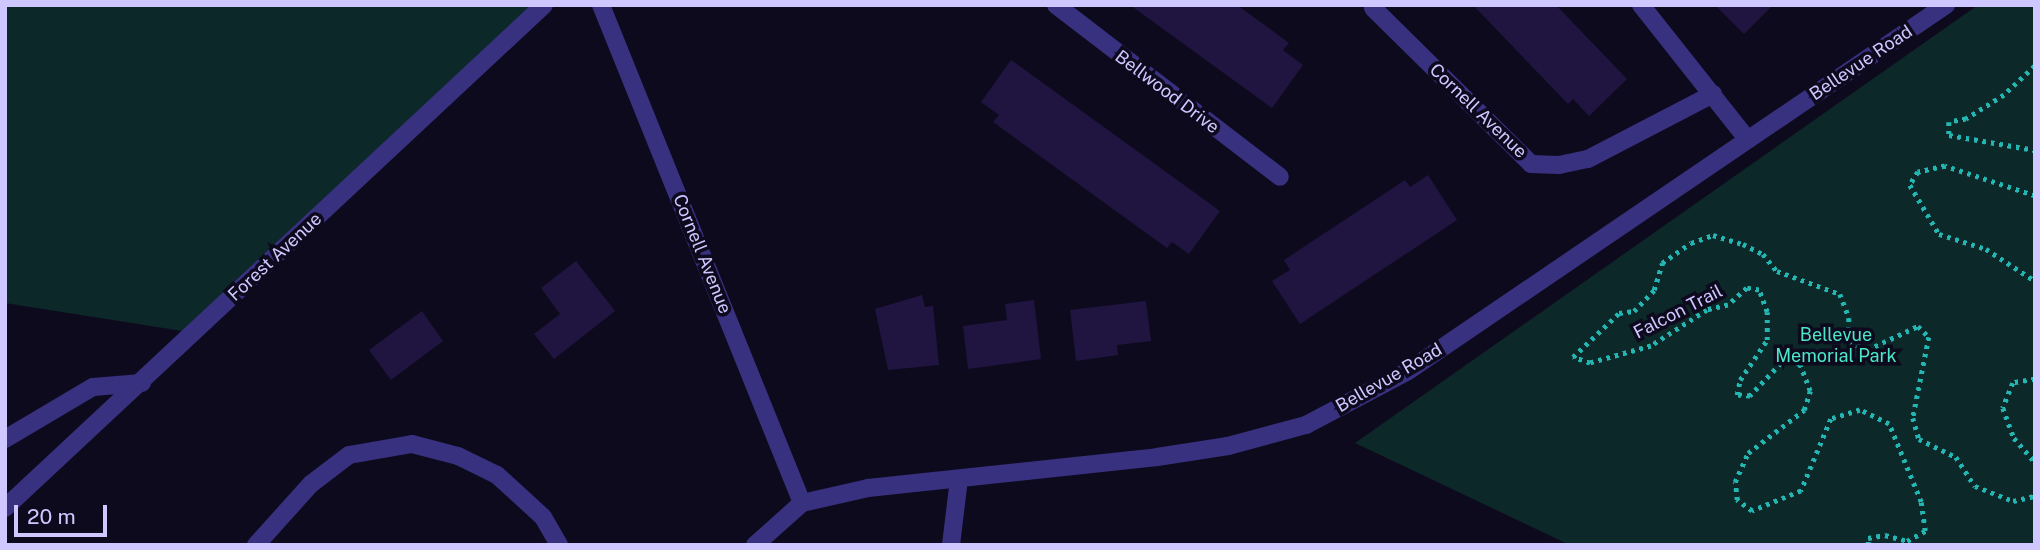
<!DOCTYPE html>
<html>
<head>
<meta charset="utf-8">
<style>
  body { margin:0 }
  #map { position:relative; width:2040px; height:550px; overflow:hidden; background:#0e0a1e; font-family:"Public Sans",sans-serif }
  div>[style] { position:absolute }
  .green>* { inset:0; background:#0d2828 }
  .building>* { inset:0; background:#1f1540 }
  .path>* { height:4.5px; margin-top:-2.25px; transform-origin:0; background:repeating-linear-gradient(90deg,#24b6b3 0 3.5px,transparent 0 8.5px) }
  .minor>* { height:18px; margin:-9px; padding:0 9px; transform-origin:9px; border-radius:9px; background:#383180 }
  span { translate:-50% -50%; white-space:nowrap; text-align:center; line-height:1.15; -webkit-text-stroke:7px #0e0a1e; paint-order:stroke }
  .street-label { font-size:18px; color:#cfc7ff }
  .park-label { font-size:18px; color:#4be7c6 }
  .frame { position:absolute; inset:0; border:7px solid #cfc7ff; pointer-events:none }
  .scale { position:absolute; left:14px; top:505px; width:93px; height:32px; box-sizing:border-box; border:4px solid #cfc7ff; border-top:0; padding-left:9px; font-size:21px; line-height:24px; white-space:nowrap; color:#cfc7ff; -webkit-text-stroke:5px #0e0a1e; paint-order:stroke }
</style>
</head>
<body>
<div id="map">
  <div class="green">
    <i style="clip-path:polygon(5px 5px,544px 5px,195px 333px,5px 303px)"></i>
    <i style="clip-path:polygon(1978px 5px,2035px 5px,2035px 545px,1570px 545px,1355px 443px)"></i>
  </div>
  <div class="building">
    <i style="clip-path:polygon(1130px 5px,1237px 5px,1289px 43px,1283px 50px,1303px 65px,1272px 108px)"></i>
    <i style="clip-path:polygon(1473px 5px,1556px 5px,1627px 79px,1589px 116px,1573px 99px,1568px 104px)"></i>
    <i style="clip-path:polygon(1715px 5px,1773px 5px,1744px 34px)"></i>
    <i style="clip-path:polygon(1011px 60px,1220px 211px,1189px 254px,1172px 242px,1167px 248px,993px 122px,999px 115px,981px 102px)"></i>
    <i style="clip-path:polygon(1428px 175px,1457px 220px,1300px 324px,1272px 281px,1290px 270px,1284px 260px,1405px 180px,1410px 187px)"></i>
    <i style="clip-path:polygon(576px 261px,615px 311px,554px 359px,534px 334px,560px 314px,541px 288px)"></i>
    <i style="clip-path:polygon(922px 295px,925px 307px,933px 306px,939px 365px,888px 370px,875px 309px)"></i>
    <i style="clip-path:polygon(1034px 300px,1041px 359px,968px 369px,963px 326px,1007px 320px,1005px 304px)"></i>
    <i style="clip-path:polygon(1146px 301px,1151px 341px,1117px 345px,1118px 355px,1076px 361px,1070px 310px)"></i>
    <i style="clip-path:polygon(422px 311px,443px 341px,391px 380px,369px 350px)"></i>
  </div>
  <div class="path">
    <i style="left:2035px;top:66px;width:42px;rotate:136.9deg"></i>
    <i style="left:2004px;top:95px;width:45px;rotate:147.7deg"></i>
    <i style="left:1966px;top:119px;width:17px;rotate:170deg"></i>
    <i style="left:1949px;top:122px;width:13px;rotate:90deg"></i>
    <i style="left:1949px;top:135px;width:87px;rotate:9.9deg"></i>
    <i style="left:2035px;top:196px;width:95px;rotate:-161.6deg"></i>
    <i style="left:1945px;top:166px;width:28px;rotate:167deg"></i>
    <i style="left:1918px;top:172px;width:15px;rotate:122deg"></i>
    <i style="left:1910px;top:185px;width:57px;rotate:59.4deg"></i>
    <i style="left:1939px;top:234px;width:49px;rotate:17.7deg"></i>
    <i style="left:1986px;top:249px;width:59px;rotate:33.1deg"></i>
    <i style="left:2035px;top:379px;width:22px;rotate:170deg"></i>
    <i style="left:2013px;top:383px;width:27px;rotate:112deg"></i>
    <i style="left:2003px;top:408px;width:32px;rotate:70deg"></i>
    <i style="left:2014px;top:438px;width:32px;rotate:49deg"></i>
    <i style="left:1868px;top:545px;width:7px;rotate:-90deg"></i>
    <i style="left:1868px;top:538px;width:17px;rotate:-10deg"></i>
    <i style="left:1885px;top:535px;width:23px;rotate:15deg"></i>
    <i style="left:1907px;top:541px;width:21px;rotate:-29deg"></i>
    <i style="left:1925px;top:531px;width:29px;rotate:-98deg"></i>
    <i style="left:1921px;top:502px;width:84px;rotate:-112.3deg"></i>
    <i style="left:1889px;top:424px;width:32px;rotate:-154deg"></i>
    <i style="left:1860px;top:410px;width:30px;rotate:163deg"></i>
    <i style="left:1831px;top:419px;width:78px;rotate:112.6deg"></i>
    <i style="left:1801px;top:491px;width:53px;rotate:157.8deg"></i>
    <i style="left:1752px;top:511px;width:19px;rotate:-144deg"></i>
    <i style="left:1737px;top:500px;width:18px;rotate:-96deg"></i>
    <i style="left:1735px;top:482px;width:32px;rotate:-66deg"></i>
    <i style="left:1748px;top:453px;width:71px;rotate:-37.5deg"></i>
    <i style="left:1804px;top:410px;width:20px;rotate:-72deg"></i>
    <i style="left:1810px;top:391px;width:28px;rotate:-111deg"></i>
    <i style="left:1800px;top:365px;width:15px;rotate:-148deg"></i>
    <i style="left:1787px;top:357px;width:54px;rotate:133.5deg"></i>
    <i style="left:1750px;top:396px;width:13px;rotate:-176deg"></i>
    <i style="left:1737px;top:395px;width:15px;rotate:-79deg"></i>
    <i style="left:1740px;top:380px;width:48px;rotate:-56deg"></i>
    <i style="left:1767px;top:340px;width:28px;rotate:-90deg"></i>
    <i style="left:1767px;top:312px;width:23px;rotate:-110deg"></i>
    <i style="left:1759px;top:290px;width:12px;rotate:-171deg"></i>
    <i style="left:1747px;top:288px;width:25px;rotate:138deg"></i>
    <i style="left:1728px;top:305px;width:22px;rotate:167deg"></i>
    <i style="left:1707px;top:310px;width:67px;rotate:147.3deg"></i>
    <i style="left:1651px;top:346px;width:63px;rotate:164.4deg"></i>
    <i style="left:1590px;top:363px;width:18px;rotate:-161deg"></i>
    <i style="left:1573px;top:357px;width:64px;rotate:-43.7deg"></i>
    <i style="left:1619px;top:313px;width:15px;rotate:-8deg"></i>
    <i style="left:1634px;top:311px;width:29px;rotate:-46deg"></i>
    <i style="left:1654px;top:290px;width:28px;rotate:-73deg"></i>
    <i style="left:1662px;top:263px;width:35px;rotate:-35deg"></i>
    <i style="left:1691px;top:243px;width:23px;rotate:-20deg"></i>
    <i style="left:1713px;top:235px;width:31px;rotate:17deg"></i>
    <i style="left:1743px;top:244px;width:22px;rotate:27deg"></i>
    <i style="left:1763px;top:254px;width:22px;rotate:51deg"></i>
    <i style="left:1777px;top:271px;width:67px;rotate:20.1deg"></i>
    <i style="left:1840px;top:294px;width:26px;rotate:69deg"></i>
    <i style="left:1849px;top:318px;width:23px;rotate:90deg"></i>
    <i style="left:1849px;top:341px;width:20px;rotate:27deg"></i>
    <i style="left:1867px;top:350px;width:56px;rotate:-25.2deg"></i>
    <i style="left:1918px;top:326px;width:16px;rotate:45deg"></i>
    <i style="left:1929px;top:337px;width:83px;rotate:101.2deg"></i>
    <i style="left:1913px;top:418px;width:22px;rotate:74deg"></i>
    <i style="left:1919px;top:439px;width:41px;rotate:25.9deg"></i>
    <i style="left:1956px;top:457px;width:35px;rotate:57deg"></i>
    <i style="left:1975px;top:486px;width:41px;rotate:21.5deg"></i>
    <i style="left:2013px;top:501px;width:23px;rotate:-13deg"></i>
  </div>
  <div class="minor">
    <i style="left:601px;top:5px;width:537px;rotate:68.02deg"></i>
    <i style="left:1056px;top:5px;width:282px;rotate:37.5deg"></i>
    <i style="left:1641px;top:5px;width:172px;rotate:51.6deg"></i>
    <i style="left:1373px;top:8px;width:222px;rotate:44.6deg"></i>
    <i style="left:1531px;top:164px;width:28px;rotate:2deg"></i>
    <i style="left:1559px;top:165px;width:30px;rotate:-12deg"></i>
    <i style="left:1588px;top:159px;width:141px;rotate:-27.5deg"></i>
    <i style="left:5px;top:439px;width:102px;rotate:-30.6deg"></i>
    <i style="left:93px;top:387px;width:49px;rotate:-4.7deg"></i>
    <i style="left:5px;top:508px;width:737px;rotate:-43.02deg"></i>
    <i style="left:256px;top:545px;width:82px;rotate:-48deg"></i>
    <i style="left:311px;top:484px;width:48px;rotate:-37.3deg"></i>
    <i style="left:349px;top:455px;width:64px;rotate:-9.9deg"></i>
    <i style="left:412px;top:444px;width:48px;rotate:14.6deg"></i>
    <i style="left:458px;top:456px;width:43px;rotate:26deg"></i>
    <i style="left:497px;top:475px;width:62px;rotate:42.4deg"></i>
    <i style="left:543px;top:517px;width:32px;rotate:60deg"></i>
    <i style="left:755px;top:545px;width:63px;rotate:-41.8deg"></i>
    <i style="left:802px;top:503px;width:68px;rotate:-12.8deg"></i>
    <i style="left:868px;top:488px;width:291px;rotate:-6.1deg"></i>
    <i style="left:1157px;top:457px;width:72px;rotate:-8.8deg"></i>
    <i style="left:1228px;top:446px;width:81px;rotate:-15.1deg"></i>
    <i style="left:1306px;top:425px;width:115px;rotate:-27.9deg"></i>
    <i style="left:1408px;top:371px;width:651px;rotate:-34.23deg"></i>
    <i style="left:951px;top:545px;width:66px;rotate:-83.1deg"></i>
  </div>
  <div class="street-label">
    <span style="left:1861px;top:63px;rotate:-34deg">Bellevue Road</span>
    <span style="left:1167px;top:92px;rotate:37deg">Bellwood Drive</span>
    <span style="left:1478px;top:111px;rotate:44deg">Cornell Avenue</span>
    <span style="left:702px;top:254px;rotate:68deg">Cornell Avenue</span>
    <span style="left:275px;top:257px;rotate:-43deg">Forest Avenue</span>
    <span style="left:1678px;top:312px;rotate:-27deg">Falcon Trail</span>
    <span style="left:1389px;top:378px;rotate:-30deg">Bellevue Road</span>
  </div>
  <div class="park-label">
    <span style="left:1836px;top:346px">Bellevue<br>Memorial Park</span>
  </div>
  <div class="frame"></div>
  <div class="scale">20 m</div>
</div>
</body>
</html>
